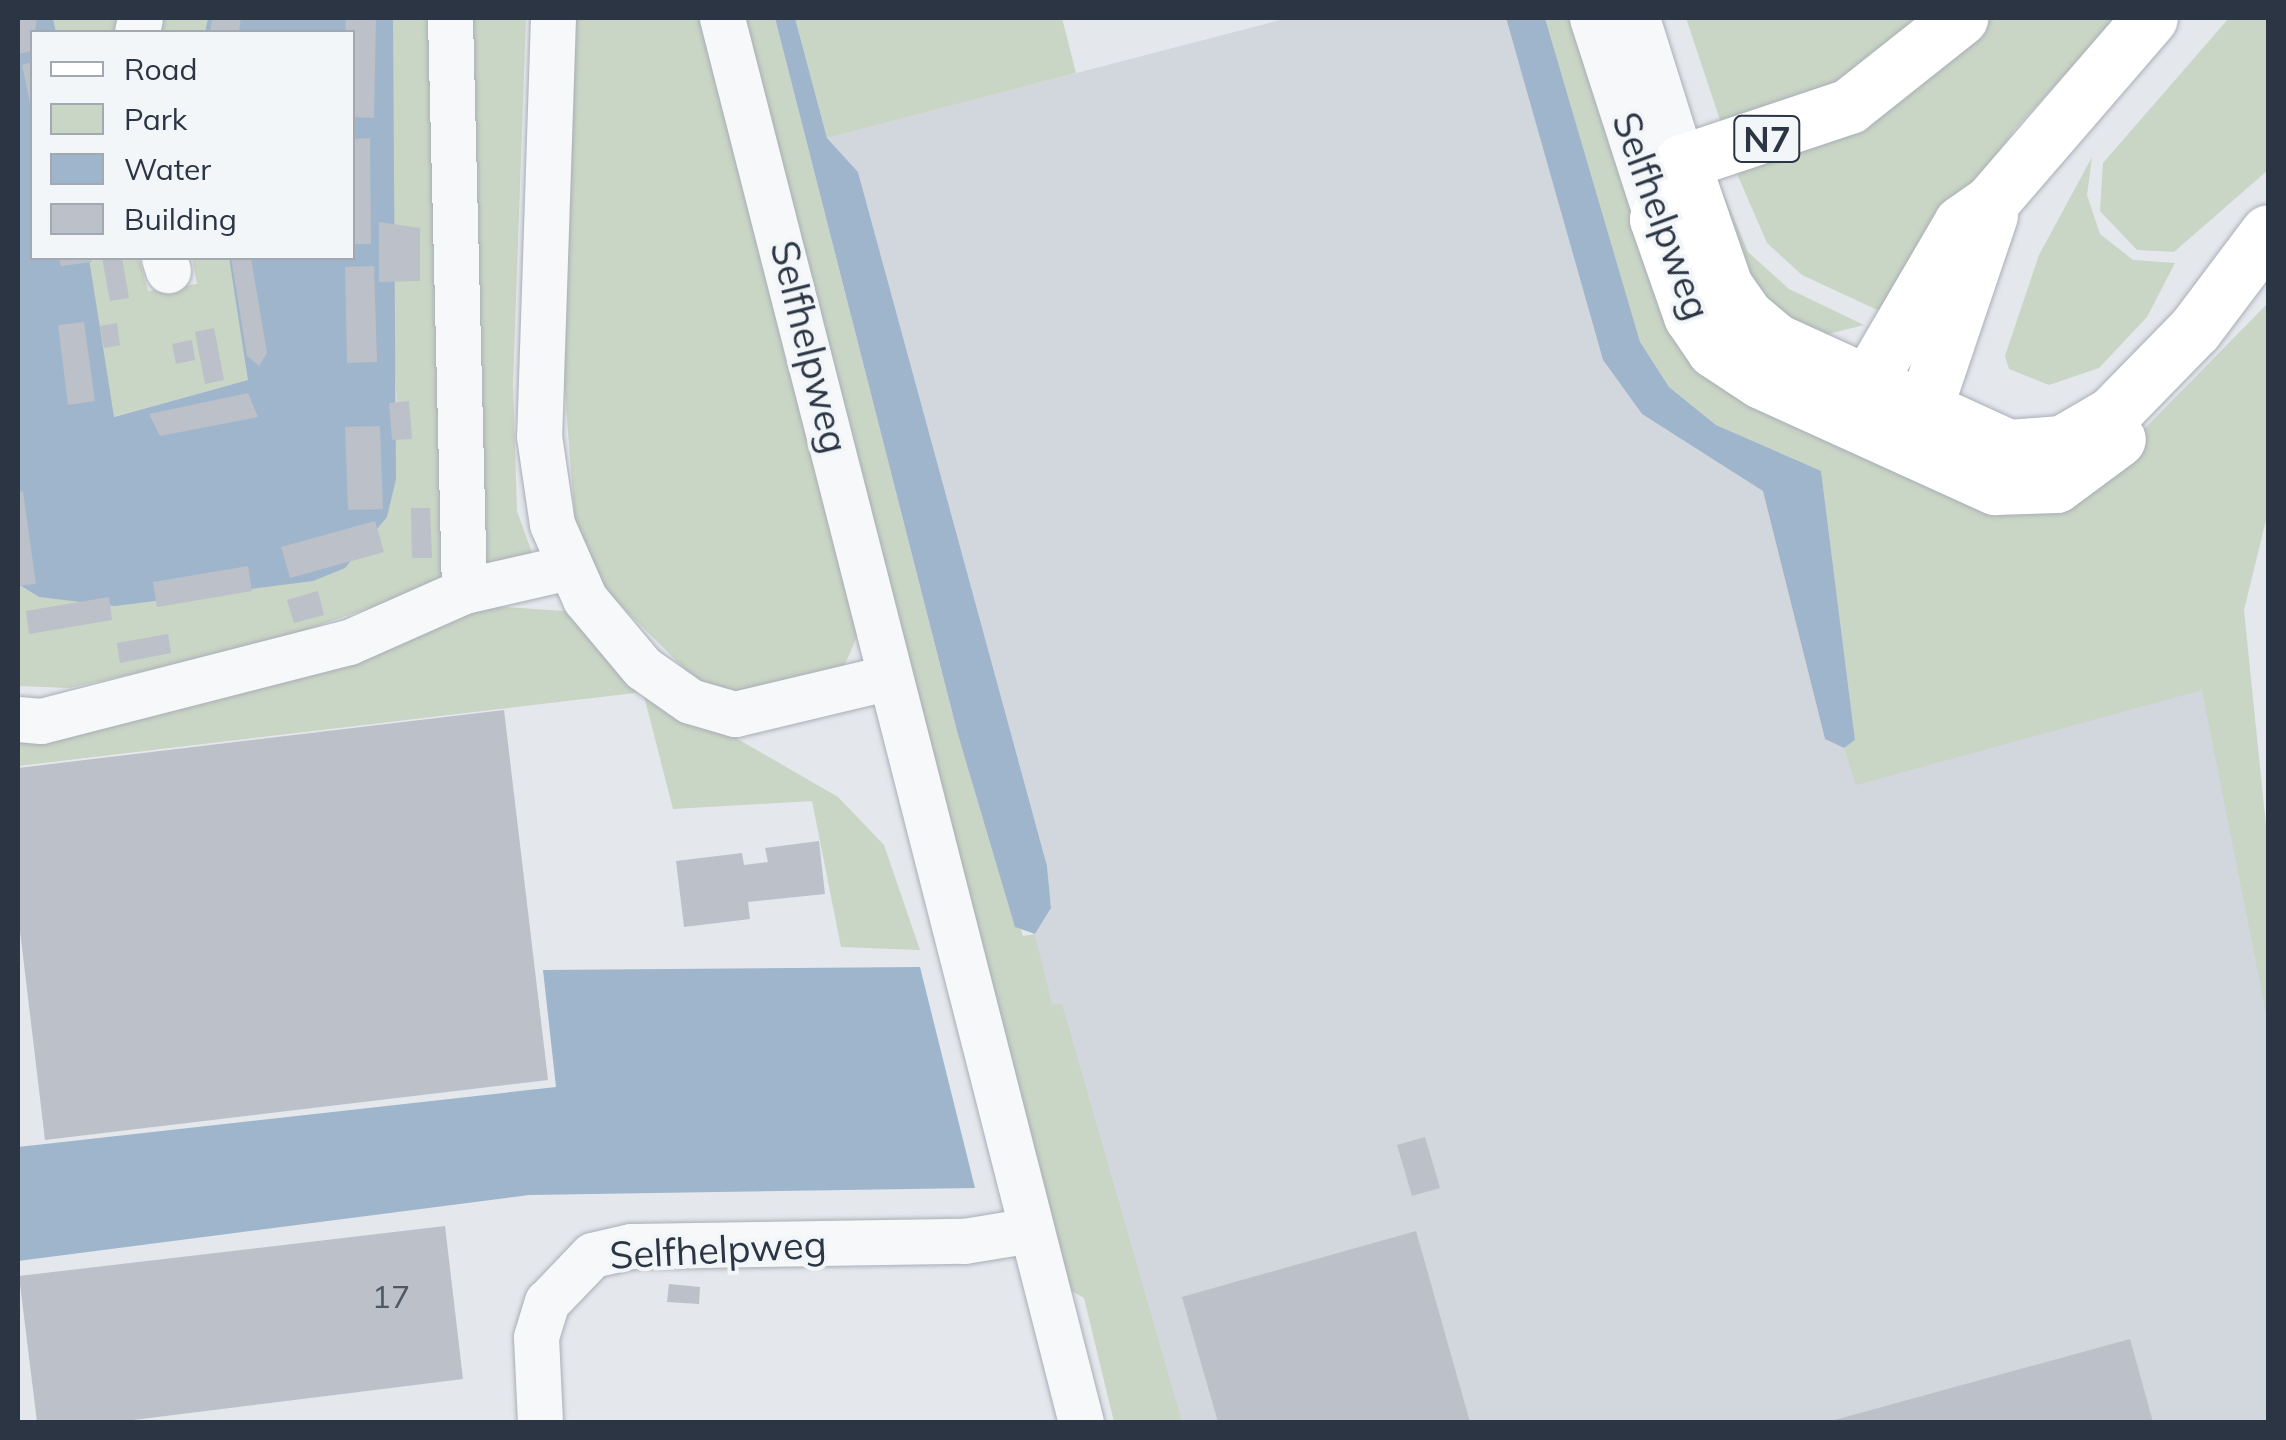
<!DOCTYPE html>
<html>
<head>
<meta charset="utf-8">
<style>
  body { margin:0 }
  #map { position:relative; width:2286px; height:1440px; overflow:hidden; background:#e4e7ec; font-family:Mulish,sans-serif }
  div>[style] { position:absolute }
  .built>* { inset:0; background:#d2d6dd }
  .green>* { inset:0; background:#c9d5c5 }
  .water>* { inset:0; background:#9fb5cb }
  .building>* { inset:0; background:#bbc0c9 }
  .roads { filter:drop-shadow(0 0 2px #a9aeb6) drop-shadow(0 0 2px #a9aeb6) }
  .street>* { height:45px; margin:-22.5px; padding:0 22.5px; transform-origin:22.5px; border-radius:22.5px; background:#f6f8fa }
  .secondary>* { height:55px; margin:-27.5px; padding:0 27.5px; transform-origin:27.5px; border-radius:27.5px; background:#fff }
  .highway>* { height:55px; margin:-27.5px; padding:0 27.5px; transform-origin:27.5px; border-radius:27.5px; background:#fff }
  span { translate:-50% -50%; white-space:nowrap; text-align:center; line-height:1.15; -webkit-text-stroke:8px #f3f6f9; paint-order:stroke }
  .number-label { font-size:32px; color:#4f5865 }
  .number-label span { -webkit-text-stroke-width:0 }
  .shield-label span { padding:2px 8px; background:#f3f6f9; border:2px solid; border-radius:8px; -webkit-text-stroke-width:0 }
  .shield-label { font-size:35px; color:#2b3544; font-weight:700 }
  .street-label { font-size:38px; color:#2b3544 }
  .frame { position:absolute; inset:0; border:20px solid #2b3544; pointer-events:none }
  .legend { position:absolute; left:30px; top:30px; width:325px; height:230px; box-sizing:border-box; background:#f3f6f9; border:2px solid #a3a9b1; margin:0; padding:12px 18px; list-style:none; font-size:30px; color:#2b3544 }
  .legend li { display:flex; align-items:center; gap:20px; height:50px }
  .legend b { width:50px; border:2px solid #a3a9b1 }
</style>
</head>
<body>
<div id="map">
  <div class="built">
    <i style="clip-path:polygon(1288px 18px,1506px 18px,1603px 360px,1642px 414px,1764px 491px,1825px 739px,1844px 748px,1855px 780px,2215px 682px,2268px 951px,2268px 1422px,1163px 1422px,1043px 1003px,1050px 1001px,1035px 934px,1051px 908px,1047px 866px,858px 172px,827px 138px)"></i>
  </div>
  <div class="green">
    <i style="clip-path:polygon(53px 18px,129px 18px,125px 32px,56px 32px)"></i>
    <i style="clip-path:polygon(162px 18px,208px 18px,205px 32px,158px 32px)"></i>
    <i style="clip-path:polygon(393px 18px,440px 18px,442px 583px,259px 646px,69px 688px,18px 686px,18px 584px,39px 597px,387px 517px,397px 409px,387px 213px)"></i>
    <i style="clip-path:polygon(468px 18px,526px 18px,513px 384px,517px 511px,536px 564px,479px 567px)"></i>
    <i style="clip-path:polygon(570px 18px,703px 18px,858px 634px,843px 669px,754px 696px,697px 681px,605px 590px,575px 523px,562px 353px)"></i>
    <i style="clip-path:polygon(744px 18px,775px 18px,957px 731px,1023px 936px,1035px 934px,1052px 1005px,1062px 1004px,1182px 1422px,1114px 1422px,1084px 1298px,1063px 1286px)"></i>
    <i style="clip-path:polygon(795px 18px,1062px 18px,1076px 73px,827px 138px)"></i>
    <i style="clip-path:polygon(1545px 18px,1575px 18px,1650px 260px,2092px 482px,2268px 303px,2268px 512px,2244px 610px,2268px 846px,2268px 1024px,2202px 690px,1856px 785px,1844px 748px,1855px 740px,1821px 472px,1716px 425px,1669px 387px,1640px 343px)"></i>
    <i style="clip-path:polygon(1686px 18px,1937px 18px,1875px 73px,1735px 124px,1720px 120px)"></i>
    <i style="clip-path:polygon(1980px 18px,2117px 18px,2015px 129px,1884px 313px,1802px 275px,1767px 243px,1735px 169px)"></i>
    <i style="clip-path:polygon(2229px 18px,2268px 18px,2268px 170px,2174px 252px,2137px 250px,2100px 211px,2103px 163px)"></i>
    <i style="clip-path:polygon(2092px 157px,2087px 195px,2100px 234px,2133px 260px,2175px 263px,2147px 317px,2099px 368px,2049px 385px,2009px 369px,2005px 356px,2039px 255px)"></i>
    <i style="clip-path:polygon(1718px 180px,1748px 252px,1789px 289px,1864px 325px,1824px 335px,1774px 319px,1705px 194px)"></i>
    <i style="clip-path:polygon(89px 258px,139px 258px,148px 291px,197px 284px,192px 258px,229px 258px,249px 380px,113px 417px)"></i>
    <i style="clip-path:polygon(462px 604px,578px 612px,698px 716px,838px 797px,884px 845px,920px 950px,841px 947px,812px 801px,673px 809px,643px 692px,18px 766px,18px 730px)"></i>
  </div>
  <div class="water">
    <i style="clip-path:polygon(18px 18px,53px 18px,56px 32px,32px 32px,32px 258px,89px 258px,114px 417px,248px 380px,229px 258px,352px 258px,352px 32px,205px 32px,208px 18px,393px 18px,396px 479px,387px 517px,345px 568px,313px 581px,115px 606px,39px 597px,18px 584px)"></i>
    <i style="clip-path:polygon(775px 18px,795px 18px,827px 138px,858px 172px,1047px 866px,1051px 908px,1035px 934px,1015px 927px,957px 731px)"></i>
    <i style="clip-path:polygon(1506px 18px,1545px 18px,1640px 342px,1669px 387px,1716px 425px,1821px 471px,1855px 740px,1844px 748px,1825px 739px,1763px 491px,1642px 414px,1603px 360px)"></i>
    <i style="clip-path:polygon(920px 967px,975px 1188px,529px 1195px,18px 1261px,18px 1147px,556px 1087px,543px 970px)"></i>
  </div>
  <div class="building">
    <i style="clip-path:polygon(18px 18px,37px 18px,32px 51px,18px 54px)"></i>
    <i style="clip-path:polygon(212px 18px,241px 18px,239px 32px,210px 32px)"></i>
    <i style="clip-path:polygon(345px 18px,376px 18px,374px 118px,352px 117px)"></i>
    <i style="clip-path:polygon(32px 62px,32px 108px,31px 108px,22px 65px)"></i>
    <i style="clip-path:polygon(370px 138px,371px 244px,352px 244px,352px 139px)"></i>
    <i style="clip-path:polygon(379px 222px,420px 228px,420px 281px,379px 282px)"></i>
    <i style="clip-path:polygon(59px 258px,91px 258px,92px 262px,61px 266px)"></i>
    <i style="clip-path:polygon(102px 258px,122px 258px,129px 298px,110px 301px)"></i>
    <i style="clip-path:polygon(231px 258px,251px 258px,267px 353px,259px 366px,247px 356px)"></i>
    <i style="clip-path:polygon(374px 266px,377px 362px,347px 363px,345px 267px)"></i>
    <i style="clip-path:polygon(84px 322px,95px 401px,68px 405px,58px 325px)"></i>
    <i style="clip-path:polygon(117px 323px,120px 345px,104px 348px,100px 326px)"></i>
    <i style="clip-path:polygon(214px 328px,224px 380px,205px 384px,195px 332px)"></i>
    <i style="clip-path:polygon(192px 340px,195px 360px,176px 364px,172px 344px)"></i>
    <i style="clip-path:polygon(248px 393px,258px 417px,160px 436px,149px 414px)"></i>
    <i style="clip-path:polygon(409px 401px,412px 439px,392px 440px,389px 403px)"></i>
    <i style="clip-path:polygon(380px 426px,383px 509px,348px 510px,345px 427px)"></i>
    <i style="clip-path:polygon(23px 491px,36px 584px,18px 586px,18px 492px)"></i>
    <i style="clip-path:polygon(411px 508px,430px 508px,432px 558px,412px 558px)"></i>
    <i style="clip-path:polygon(375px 521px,384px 552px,290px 578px,281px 547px)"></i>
    <i style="clip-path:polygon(248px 566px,252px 591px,157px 607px,153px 582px)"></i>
    <i style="clip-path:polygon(318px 591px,324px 615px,294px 623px,287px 600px)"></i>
    <i style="clip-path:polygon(109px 597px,112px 620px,29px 634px,26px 611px)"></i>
    <i style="clip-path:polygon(168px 634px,171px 653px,120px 663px,117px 643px)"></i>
    <i style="clip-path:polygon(504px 710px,548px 1080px,45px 1140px,18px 914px,18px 768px)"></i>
    <i style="clip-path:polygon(819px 841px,825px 894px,748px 902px,750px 919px,684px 927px,676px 861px,742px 853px,744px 865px,768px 862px,765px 848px)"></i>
    <i style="clip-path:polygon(1425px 1137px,1440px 1188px,1412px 1196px,1397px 1145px)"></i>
    <i style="clip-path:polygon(445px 1226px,463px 1379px,117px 1422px,37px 1422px,19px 1276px)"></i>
    <i style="clip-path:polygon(1416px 1231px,1470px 1422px,1218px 1422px,1182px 1297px)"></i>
    <i style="clip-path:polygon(669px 1284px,700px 1287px,699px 1304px,667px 1302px)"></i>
    <i style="clip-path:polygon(2130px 1339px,2153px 1422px,1831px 1422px,1831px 1421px)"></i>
  </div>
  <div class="roads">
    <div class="street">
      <i style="left:450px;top:18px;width:573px;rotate:88.6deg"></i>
      <i style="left:553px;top:18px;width:418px;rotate:91.9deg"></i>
      <i style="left:539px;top:436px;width:89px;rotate:81.6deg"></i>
      <i style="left:552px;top:524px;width:82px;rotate:66.3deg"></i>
      <i style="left:585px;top:599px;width:90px;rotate:50deg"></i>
      <i style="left:643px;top:668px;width:57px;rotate:35.1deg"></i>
      <i style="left:690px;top:701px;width:47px;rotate:16.1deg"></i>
      <i style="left:735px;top:714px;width:159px;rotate:-13.4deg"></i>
      <i style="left:722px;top:18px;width:1449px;rotate:75.66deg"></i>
      <i style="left:1592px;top:18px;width:211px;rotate:72.1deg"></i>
      <i style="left:1637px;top:18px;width:151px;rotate:72.6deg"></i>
      <i style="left:137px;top:32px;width:14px;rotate:-78deg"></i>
      <i style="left:164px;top:258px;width:13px;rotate:72deg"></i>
      <i style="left:18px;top:719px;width:23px;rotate:5deg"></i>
      <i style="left:41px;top:721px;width:318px;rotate:-14.4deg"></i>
      <i style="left:349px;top:642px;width:126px;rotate:-23.9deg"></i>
      <i style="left:464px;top:591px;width:108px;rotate:-12.9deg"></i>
      <i style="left:540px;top:1422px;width:85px;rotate:-92.7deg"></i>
      <i style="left:536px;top:1337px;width:37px;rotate:-73deg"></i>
      <i style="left:547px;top:1302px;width:65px;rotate:-46.2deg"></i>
      <i style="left:592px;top:1255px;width:40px;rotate:-13deg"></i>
      <i style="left:631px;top:1246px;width:333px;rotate:-0.9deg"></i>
      <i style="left:964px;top:1241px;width:68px;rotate:-9.3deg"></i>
    </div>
    <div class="secondary">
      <i style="left:1682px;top:162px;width:131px;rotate:70.9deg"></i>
      <i style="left:1725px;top:286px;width:35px;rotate:55deg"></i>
      <i style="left:1745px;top:315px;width:40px;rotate:40deg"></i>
      <i style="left:1776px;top:341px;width:256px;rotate:24.5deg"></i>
      <i style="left:2009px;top:447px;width:53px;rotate:-4.3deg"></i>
      <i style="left:2062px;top:443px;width:58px;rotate:-30.1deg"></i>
      <i style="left:2112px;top:414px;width:119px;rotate:-45.7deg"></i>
      <i style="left:2195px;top:329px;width:121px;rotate:-53deg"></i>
      <i style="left:1657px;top:219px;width:103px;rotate:70.7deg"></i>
      <i style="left:1691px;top:316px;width:41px;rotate:55.9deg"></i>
      <i style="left:1714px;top:350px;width:56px;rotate:33.4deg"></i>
      <i style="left:1761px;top:381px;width:257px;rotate:24.4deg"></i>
      <i style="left:1995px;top:487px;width:61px;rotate:-1.9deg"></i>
      <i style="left:2056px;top:485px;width:77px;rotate:-36.6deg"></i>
      <i style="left:1875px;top:419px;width:36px;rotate:-103deg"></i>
      <i style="left:1867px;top:384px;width:186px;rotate:-59.7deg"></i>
      <i style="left:1961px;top:223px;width:37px;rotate:-35deg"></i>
      <i style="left:1991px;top:202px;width:243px;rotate:-49.2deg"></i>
      <i style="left:1891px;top:428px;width:38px;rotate:-29deg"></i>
      <i style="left:1924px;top:410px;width:206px;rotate:-71.3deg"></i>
    </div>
    <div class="highway">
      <i style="left:1657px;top:219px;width:62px;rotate:-66.3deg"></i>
      <i style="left:1682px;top:162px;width:176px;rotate:-18.5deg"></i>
      <i style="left:1849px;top:106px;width:142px;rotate:-38.4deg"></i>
    </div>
  </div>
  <div class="number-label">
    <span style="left:391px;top:1296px">17</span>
  </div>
  <div class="shield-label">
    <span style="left:1767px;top:139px">N7</span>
  </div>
  <div class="street-label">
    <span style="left:1661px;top:216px;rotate:70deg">Selfhelpweg</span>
    <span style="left:809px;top:347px;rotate:76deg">Selfhelpweg</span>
    <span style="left:718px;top:1250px;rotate:-3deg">Selfhelpweg</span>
  </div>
  <div class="frame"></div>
  <ul class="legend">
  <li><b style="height:12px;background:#fff"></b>Road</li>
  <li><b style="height:28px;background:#c9d5c5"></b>Park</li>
  <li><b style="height:28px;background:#9fb5cb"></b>Water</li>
  <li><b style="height:28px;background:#bbc0c9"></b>Building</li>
  </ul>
</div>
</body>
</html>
